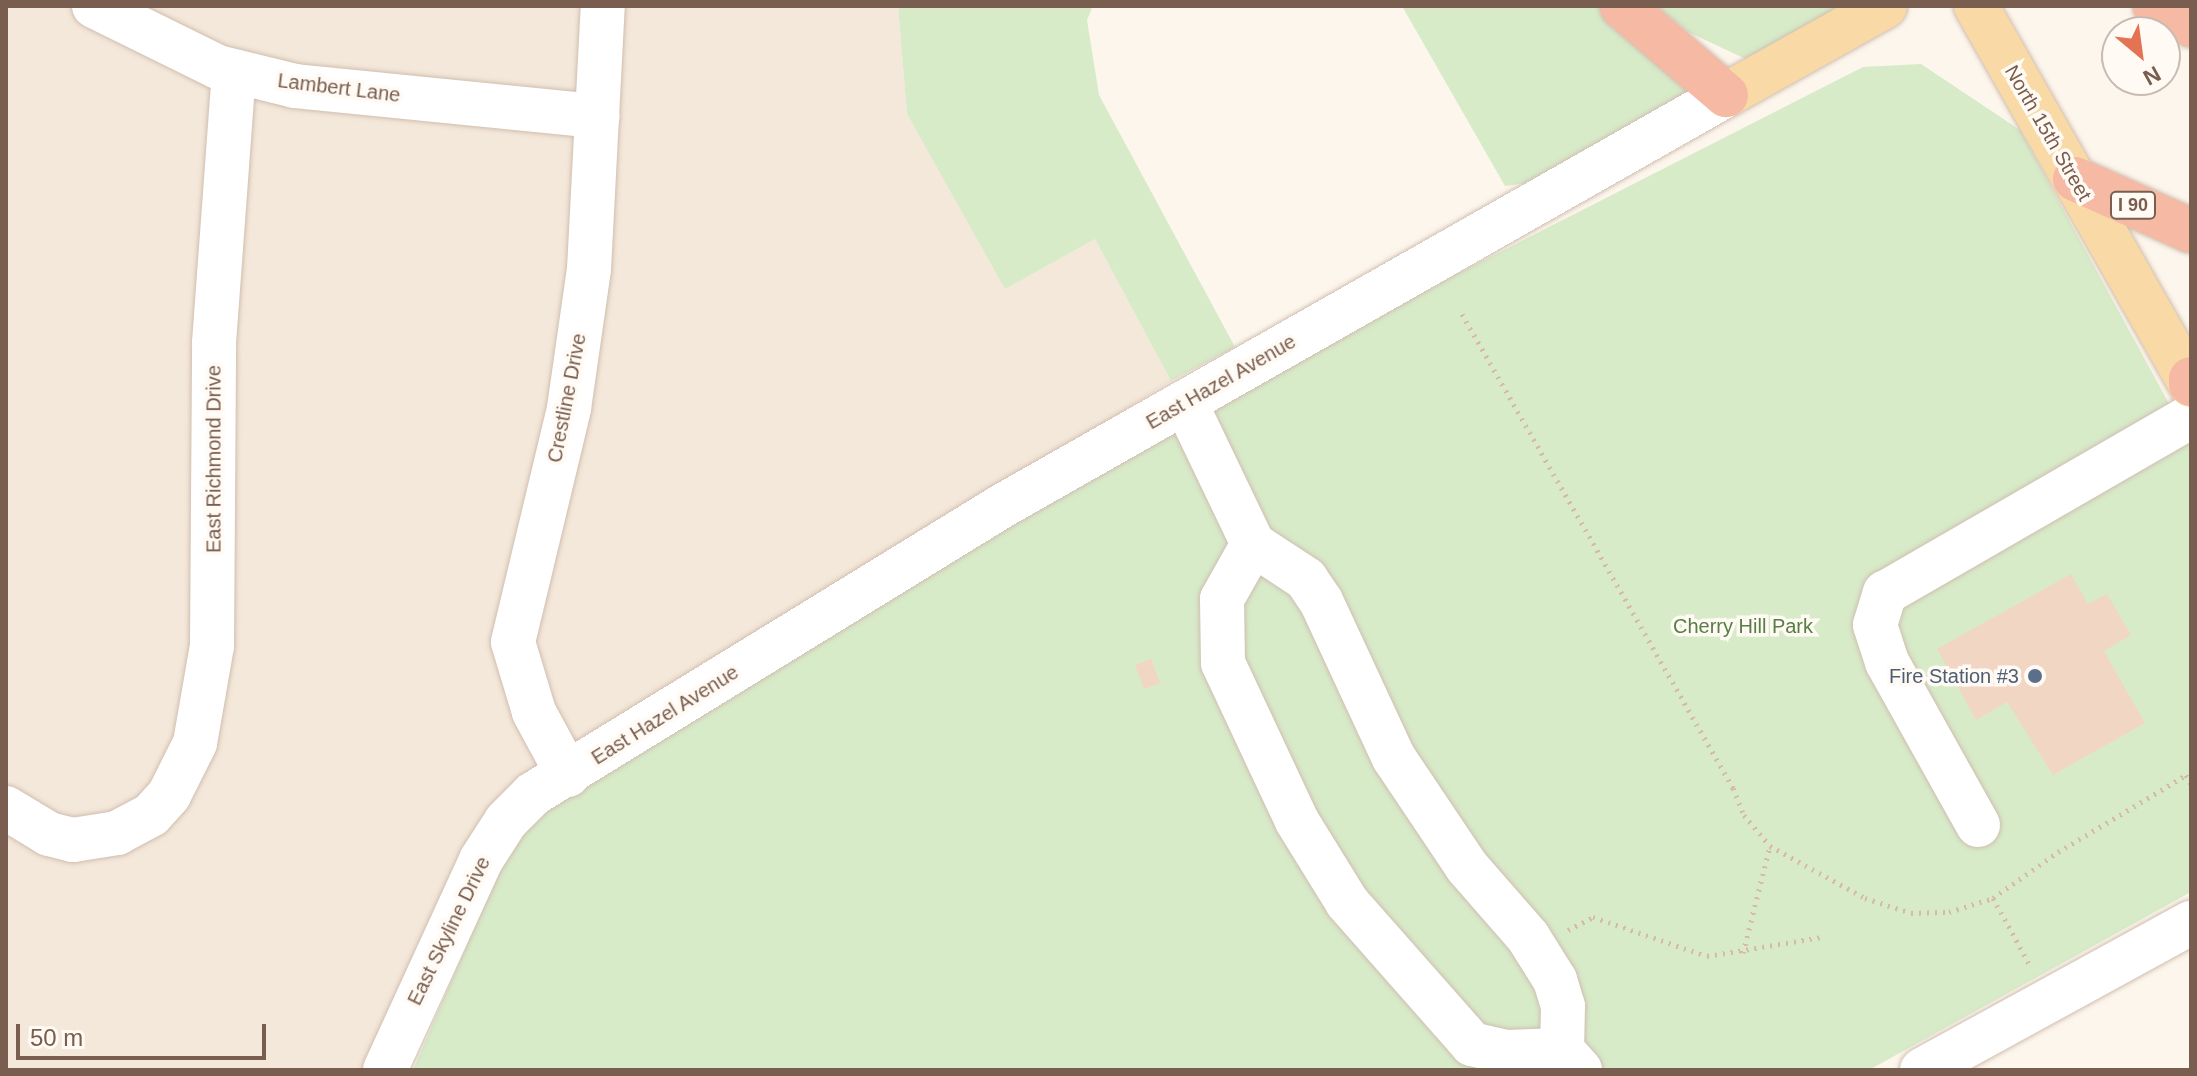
<!DOCTYPE html>
<html>
<head>
<meta charset="utf-8">
<style>
  body { margin:0 }
  #map { position:relative; width:2197px; height:1076px; overflow:hidden; background:#fdf6ec; font-family:Helvetica,sans-serif }
  div>[style] { position:absolute }
  .residential>* { inset:0; background:#f4e8da }
  .green>* { inset:0; background:#d7ebc9 }
  .building>* { inset:0; background:#f2d6c4 }
  .path>* { height:5px; margin-top:-2.5px; transform-origin:0; background:repeating-linear-gradient(90deg,#d8b9a6 0 2px,transparent 0 8px) }
  .roads { filter:drop-shadow(0 0 2px #d0beb0) drop-shadow(0 0 2px #d0beb0) }
  .minor>* { height:44px; margin:-22px; padding:0 22px; transform-origin:22px; border-radius:22px; background:#fff }
  .major>* { height:44px; margin:-22px; padding:0 22px; transform-origin:22px; border-radius:22px; background:#f9daa6 }
  .highway>* { height:44px; margin:-22px; padding:0 22px; transform-origin:22px; border-radius:22px; background:#f5b9a4 }
  .dots>* { width:22px; height:22px; translate:-50% -50%; box-sizing:border-box; border:4px solid #fffaf3; border-radius:50% }
  span { translate:-50% -50%; white-space:nowrap; text-align:center; line-height:1.15; -webkit-text-stroke:7px #fffaf3; paint-order:stroke }
  .shield-label span { padding:2px 6px; background:#fffaf3; border:2px solid; border-radius:6px; -webkit-text-stroke-width:0 }
  .shield-label { font-size:18px; color:#795d4e; font-weight:700 }
  .street-label { font-size:20px; color:#795d4e }
  .park-label { font-size:20px; color:#567e45 }
  .service-label { font-size:20px; color:#4e5e75 }
  .right { translate:-100% -50%; text-align:right }
  .frame { position:absolute; inset:0; border:8px solid #795d4e; pointer-events:none }
  .north { position:absolute; left:2101px; top:16px; width:80px; height:80px; box-sizing:border-box; background:#fffaf3; border:2px solid #c9bbb1; border-radius:50%; rotate:151deg; font-size:22px; font-weight:700; line-height:32px; text-align:center; color:#795d4e }
  .north::after { content:''; display:block; margin:auto; width:28px; height:36px; background:#e47354; clip-path:polygon(50% 0,100% 100%,50% 72%,0 100%) }
  .scale { position:absolute; left:16px; top:1024px; width:250px; height:36px; box-sizing:border-box; border:4px solid #795d4e; border-top:0; padding-left:10px; font-size:24px; line-height:28px; white-space:nowrap; color:#795d4e; -webkit-text-stroke:6px #fffaf3; paint-order:stroke }
</style>
</head>
<body>
<div id="map">
  <div class="residential">
    <i style="clip-path:polygon(6px 6px,898px 6px,907px 114px,1006px 288px,1095px 239px,1171px 381px,516px 791px,376px 1070px,6px 1070px)"></i>
  </div>
  <div class="green">
    <i style="clip-path:polygon(898px 6px,1093px 6px,1087px 20px,1099px 95px,1235px 347px,1171px 381px,1095px 239px,1005px 289px,907px 114px)"></i>
    <i style="clip-path:polygon(1402px 6px,1598px 6px,1688px 80px,1687px 101px,1542px 181px,1505px 186px)"></i>
    <i style="clip-path:polygon(1657px 6px,1858px 6px,1748px 60px,1688px 32px)"></i>
    <i style="clip-path:polygon(1921px 64px,2020px 130px,2191px 444px,2191px 892px,1869px 1070px,413px 1070px,506px 855px,539px 814px,980px 540px,1457px 274px,1863px 67px)"></i>
  </div>
  <div class="building">
    <i style="clip-path:polygon(2071px 574px,2088px 604px,2107px 594px,2131px 635px,2104px 651px,2145px 723px,2053px 775px,2007px 702px,1976px 720px,1937px 649px)"></i>
    <i style="clip-path:polygon(1151px 659px,1160px 683px,1144px 689px,1135px 665px)"></i>
  </div>
  <div class="path">
    <i style="left:1462px;top:314px;width:546px;rotate:60.24deg"></i>
    <i style="left:1733px;top:788px;width:29px;rotate:68deg"></i>
    <i style="left:1744px;top:815px;width:40px;rotate:50deg"></i>
    <i style="left:1770px;top:846px;width:108px;rotate:28.7deg"></i>
    <i style="left:1865px;top:898px;width:48px;rotate:18.1deg"></i>
    <i style="left:1911px;top:913px;width:38px;rotate:-2deg"></i>
    <i style="left:1949px;top:912px;width:46px;rotate:-17.7deg"></i>
    <i style="left:1993px;top:898px;width:80px;rotate:-35.3deg"></i>
    <i style="left:2058px;top:852px;width:149px;rotate:-31deg"></i>
    <i style="left:2186px;top:775px;width:10px;rotate:61deg"></i>
    <i style="left:1993px;top:898px;width:79px;rotate:61.2deg"></i>
    <i style="left:1568px;top:930px;width:28px;rotate:-27deg"></i>
    <i style="left:1593px;top:917px;width:120px;rotate:18.9deg"></i>
    <i style="left:1707px;top:956px;width:117px;rotate:-9.4deg"></i>
    <i style="left:1743px;top:953px;width:110px;rotate:-75.8deg"></i>
  </div>
  <div class="roads">
    <div class="minor">
      <i style="left:94px;top:6px;width:138px;rotate:26.2deg"></i>
      <i style="left:218px;top:67px;width:79px;rotate:13.9deg"></i>
      <i style="left:295px;top:86px;width:304px;rotate:5.7deg"></i>
      <i style="left:1185px;top:402px;width:157px;rotate:64.4deg"></i>
      <i style="left:568px;top:775px;width:72px;rotate:-118.4deg"></i>
      <i style="left:534px;top:712px;width:73px;rotate:-106.7deg"></i>
      <i style="left:513px;top:642px;width:241px;rotate:-76.5deg"></i>
      <i style="left:569px;top:408px;width:140px;rotate:-81.8deg"></i>
      <i style="left:589px;top:269px;width:263px;rotate:-87deg"></i>
      <i style="left:6px;top:808px;width:50px;rotate:31.2deg"></i>
      <i style="left:49px;top:834px;width:25px;rotate:14deg"></i>
      <i style="left:73px;top:840px;width:45px;rotate:-9deg"></i>
      <i style="left:117px;top:833px;width:38px;rotate:-28deg"></i>
      <i style="left:151px;top:815px;width:27px;rotate:-48deg"></i>
      <i style="left:169px;top:795px;width:58px;rotate:-63.4deg"></i>
      <i style="left:195px;top:743px;width:98px;rotate:-80.1deg"></i>
      <i style="left:212px;top:646px;width:303px;rotate:-89.6deg"></i>
      <i style="left:214px;top:343px;width:272px;rotate:-85.8deg"></i>
      <i style="left:1978px;top:825px;width:187px;rotate:-119.2deg"></i>
      <i style="left:1887px;top:662px;width:39px;rotate:-108deg"></i>
      <i style="left:1875px;top:625px;width:34px;rotate:-73deg"></i>
      <i style="left:1885px;top:593px;width:354px;rotate:-30deg"></i>
      <i style="left:1562px;top:1050px;width:56px;rotate:178deg"></i>
      <i style="left:1506px;top:1052px;width:35px;rotate:-167deg"></i>
      <i style="left:1472px;top:1044px;width:189px;rotate:-131.4deg"></i>
      <i style="left:1347px;top:902px;width:95px;rotate:-121.7deg"></i>
      <i style="left:1297px;top:821px;width:174px;rotate:-115.1deg"></i>
      <i style="left:1223px;top:663px;width:64px;rotate:-90.9deg"></i>
      <i style="left:1222px;top:599px;width:63px;rotate:-60.6deg"></i>
      <i style="left:1253px;top:544px;width:64px;rotate:33.4deg"></i>
      <i style="left:1306px;top:579px;width:27px;rotate:56deg"></i>
      <i style="left:1321px;top:601px;width:173px;rotate:65.1deg"></i>
      <i style="left:1394px;top:758px;width:131px;rotate:56.2deg"></i>
      <i style="left:1467px;top:867px;width:93px;rotate:48.9deg"></i>
      <i style="left:1528px;top:937px;width:51px;rotate:57.9deg"></i>
      <i style="left:1555px;top:980px;width:27px;rotate:73deg"></i>
      <i style="left:1563px;top:1006px;width:44px;rotate:91.3deg"></i>
      <i style="left:1562px;top:1050px;width:27px;rotate:48deg"></i>
      <i style="left:385px;top:1070px;width:231px;rotate:-65.4deg"></i>
      <i style="left:481px;top:860px;width:46px;rotate:-57.3deg"></i>
      <i style="left:506px;top:821px;width:38px;rotate:-45deg"></i>
      <i style="left:533px;top:794px;width:550px;rotate:-31.55deg"></i>
      <i style="left:1002px;top:506px;width:833px;rotate:-29.58deg"></i>
      <i style="left:1922px;top:1070px;width:307px;rotate:-28.7deg"></i>
    </div>
    <div class="major">
      <i style="left:1976px;top:6px;width:436px;rotate:60.4deg"></i>
      <i style="left:1726px;top:95px;width:182px;rotate:-29.2deg"></i>
    </div>
    <div class="highway">
      <i style="left:1622px;top:6px;width:137px;rotate:40.6deg"></i>
      <i style="left:2155px;top:6px;width:41px;rotate:27.8deg"></i>
      <i style="left:2075px;top:179px;width:127px;rotate:24.1deg"></i>
      <i style="left:2191px;top:384px;width:5px;rotate:-90deg"></i>
    </div>
  </div>
  <div class="dots">
    <i style="left:2035px;top:676px;background:#5c6f8a"></i>
  </div>
  <div class="shield-label">
    <span style="left:2133px;top:205px">I 90</span>
  </div>
  <div class="street-label">
    <span style="left:339px;top:88px;rotate:7deg">Lambert Lane</span>
    <span style="left:2048px;top:133px;rotate:60deg">North 15th Street</span>
    <span style="left:1221px;top:382px;rotate:-30deg">East Hazel Avenue</span>
    <span style="left:567px;top:398px;rotate:-79deg">Crestline Drive</span>
    <span style="left:214px;top:459px;rotate:-90deg">East Richmond Drive</span>
    <span style="left:665px;top:715px;rotate:-32deg">East Hazel Avenue</span>
    <span style="left:449px;top:931px;rotate:-64deg">East Skyline Drive</span>
  </div>
  <div class="park-label">
    <span style="left:1743px;top:626px">Cherry Hill Park</span>
  </div>
  <div class="service-label">
    <span class="right" style="left:2019px;top:676px">Fire Station #3</span>
  </div>
  <div class="frame"></div>
  <div class="north">N</div>
  <div class="scale">50 m</div>
</div>
</body>
</html>
